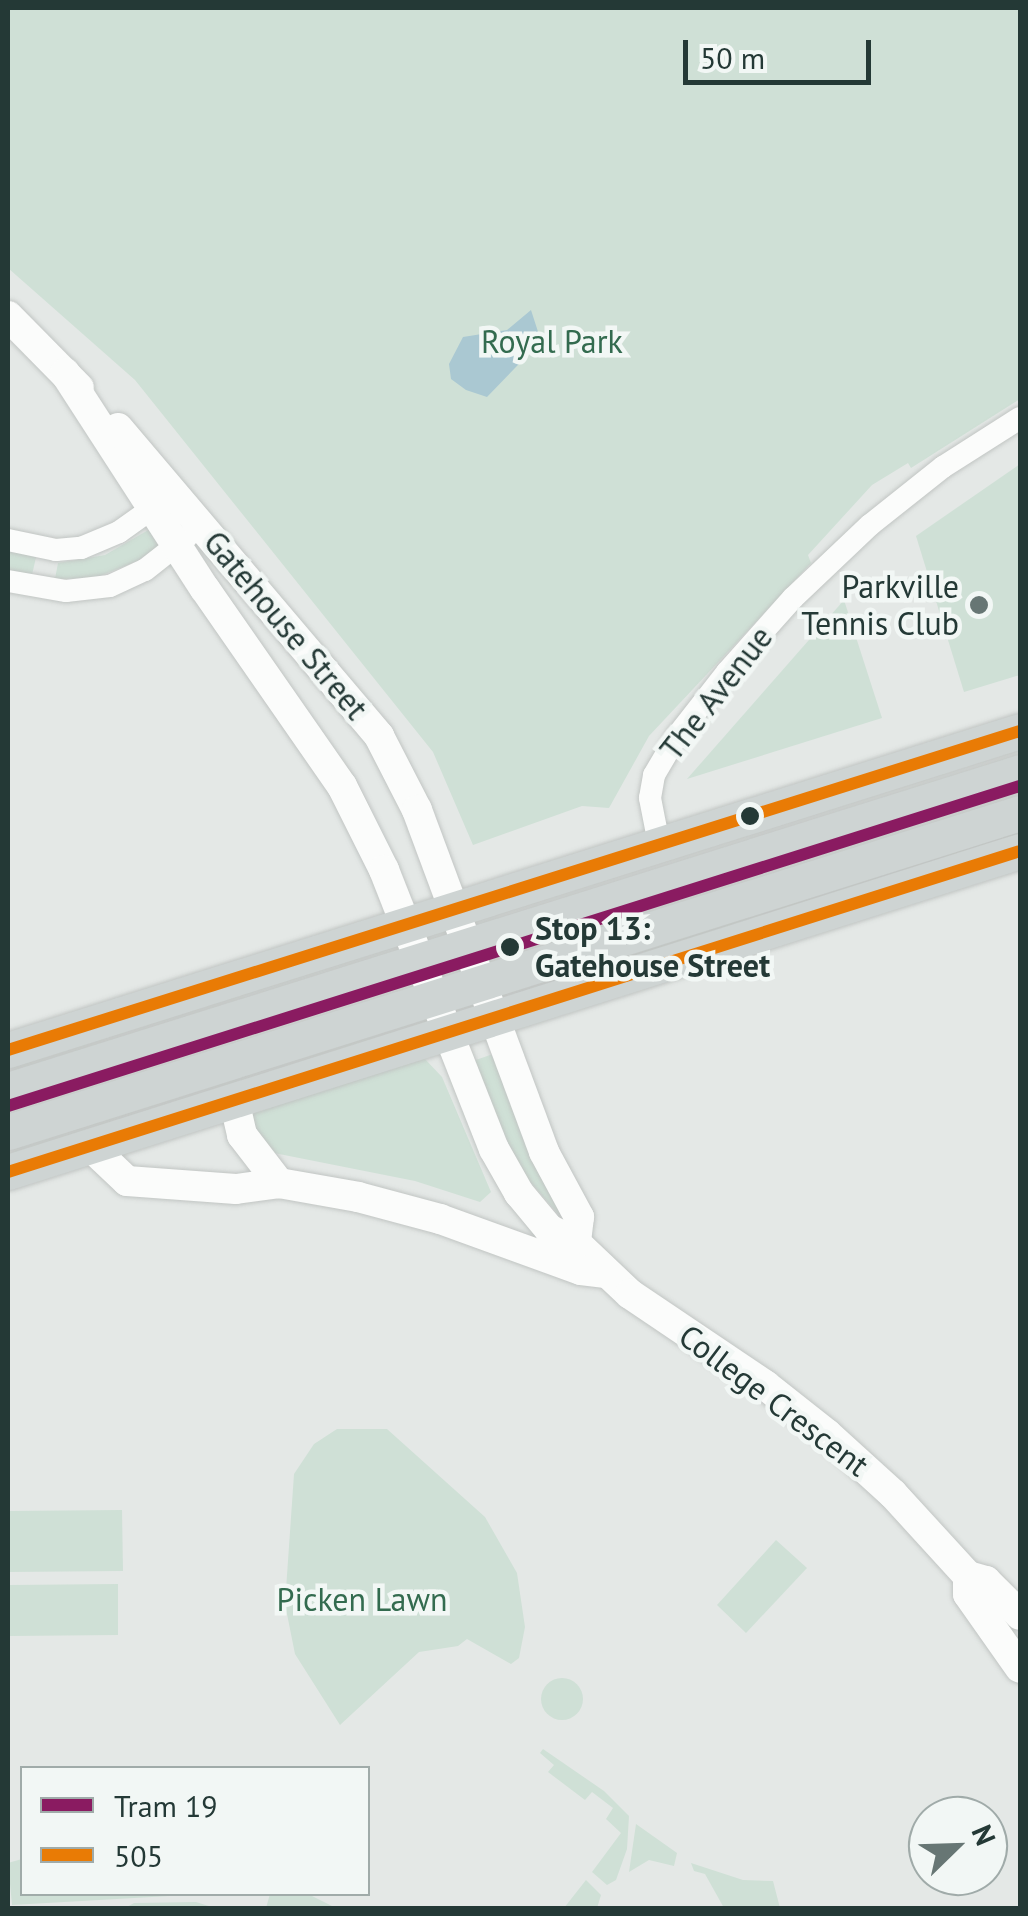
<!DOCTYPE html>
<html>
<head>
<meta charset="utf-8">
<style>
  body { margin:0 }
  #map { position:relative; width:1028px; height:1916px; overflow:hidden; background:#e4e8e6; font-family:"PT Sans",sans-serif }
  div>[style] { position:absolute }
  .green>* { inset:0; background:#cfe0d6 }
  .round { border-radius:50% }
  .water>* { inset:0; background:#aac8d2 }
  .roads { filter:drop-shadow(0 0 2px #c1c5c3) drop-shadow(0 0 2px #c1c5c3) }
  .street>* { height:22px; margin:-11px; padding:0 11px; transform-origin:11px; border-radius:11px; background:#fbfcfb }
  .secondary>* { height:30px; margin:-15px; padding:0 15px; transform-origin:15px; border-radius:15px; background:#fbfcfb }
  .primary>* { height:35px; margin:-17.5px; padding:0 17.5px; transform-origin:17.5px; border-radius:17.5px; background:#ced4d3 }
  .bus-1>* { height:12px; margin:-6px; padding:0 6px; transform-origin:6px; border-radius:6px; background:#e97b05 }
  .tram-1>* { height:12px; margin:-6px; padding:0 6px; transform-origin:6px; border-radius:6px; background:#8a1b61 }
  .dots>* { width:28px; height:28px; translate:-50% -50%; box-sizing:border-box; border:5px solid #f2f7f5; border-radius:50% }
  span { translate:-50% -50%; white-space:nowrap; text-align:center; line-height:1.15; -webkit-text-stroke:9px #f2f7f5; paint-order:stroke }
  .park-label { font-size:32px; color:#336b4f }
  .poi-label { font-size:32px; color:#243936 }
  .right { translate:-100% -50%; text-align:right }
  .street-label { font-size:32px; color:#243936 }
  .stop-label { font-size:32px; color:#243936; font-weight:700 }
  .left { translate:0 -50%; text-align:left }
  .frame { position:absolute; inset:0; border:10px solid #243936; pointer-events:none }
  .legend { position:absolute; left:20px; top:1766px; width:350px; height:130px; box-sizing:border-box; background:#f2f7f5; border:2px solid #a0aba9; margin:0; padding:12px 18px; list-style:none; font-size:30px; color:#243936 }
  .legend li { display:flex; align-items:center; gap:20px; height:50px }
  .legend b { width:50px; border:2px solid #a0aba9 }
  .north { position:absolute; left:908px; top:1796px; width:100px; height:100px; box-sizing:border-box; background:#f2f7f5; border:2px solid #a0aba9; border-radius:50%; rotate:67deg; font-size:28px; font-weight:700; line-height:40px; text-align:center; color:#243936 }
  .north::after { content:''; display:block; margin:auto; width:35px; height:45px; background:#677674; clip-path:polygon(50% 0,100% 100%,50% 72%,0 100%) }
  .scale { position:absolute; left:683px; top:40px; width:188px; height:45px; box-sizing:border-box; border:5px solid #243936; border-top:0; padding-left:12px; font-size:30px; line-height:35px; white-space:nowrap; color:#243936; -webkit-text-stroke:8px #f2f7f5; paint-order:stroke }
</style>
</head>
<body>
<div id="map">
  <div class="green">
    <i style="clip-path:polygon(8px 8px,1020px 8px,1020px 399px,911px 468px,908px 463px,872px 485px,808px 555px,811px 563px,649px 736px,609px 808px,582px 806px,473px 845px,433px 752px,135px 380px,8px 268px)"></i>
    <i style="clip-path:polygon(1020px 464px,1020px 675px,964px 692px,916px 536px)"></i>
    <i style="clip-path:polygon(150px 529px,161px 545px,137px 561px,95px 578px,55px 579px,58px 563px,105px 555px)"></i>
    <i style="clip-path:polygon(8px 546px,37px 553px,31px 579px,8px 574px)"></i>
    <i style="clip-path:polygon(844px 600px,882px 718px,687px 779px)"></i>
    <i style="clip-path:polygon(493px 1054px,561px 1213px,560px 1216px,512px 1161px,473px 1061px)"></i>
    <i style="clip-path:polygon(417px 1057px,425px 1059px,442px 1077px,491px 1192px,480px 1202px,415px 1181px,264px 1151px,239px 1118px)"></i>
    <i style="clip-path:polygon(337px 1429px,387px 1429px,485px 1517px,517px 1573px,525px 1627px,519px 1658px,511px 1664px,467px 1639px,458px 1646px,419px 1652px,340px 1725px,295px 1654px,285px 1604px,294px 1474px,314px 1444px)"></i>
    <i style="clip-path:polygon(122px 1510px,123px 1571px,8px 1572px,8px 1511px)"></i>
    <i style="clip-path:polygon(776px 1540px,807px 1568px,746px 1633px,717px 1605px)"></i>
    <i style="clip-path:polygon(118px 1584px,118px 1635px,10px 1636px,10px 1585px)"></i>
    <i class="round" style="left:541px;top:1678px;width:42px;height:42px"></i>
    <i style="clip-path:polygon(543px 1749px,604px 1791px,629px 1816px,627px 1849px,616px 1880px,607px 1885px,592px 1872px,621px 1833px,606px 1819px,613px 1808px,592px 1792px,585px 1800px,548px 1772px,554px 1765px,540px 1753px)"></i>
    <i style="clip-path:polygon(636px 1824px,677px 1853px,674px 1866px,649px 1860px,629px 1872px)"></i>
    <i style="clip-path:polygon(22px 1859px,22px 1894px,204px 1894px,12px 1905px,8px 1863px)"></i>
    <i style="clip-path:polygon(691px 1863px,743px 1880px,773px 1881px,780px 1908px,724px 1908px,705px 1874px,694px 1871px)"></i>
    <i style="clip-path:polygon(586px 1880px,601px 1895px,597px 1908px,564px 1908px)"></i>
    <i style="clip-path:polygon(270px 1894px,308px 1894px,336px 1908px,266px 1908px)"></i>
    <i style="clip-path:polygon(196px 1902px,215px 1908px,125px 1908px,134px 1903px)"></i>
  </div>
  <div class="water">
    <i style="clip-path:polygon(531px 310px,541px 341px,487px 397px,466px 390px,451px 379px,449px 364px,463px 337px,507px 330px)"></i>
  </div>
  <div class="roads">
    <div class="street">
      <i style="left:8px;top:540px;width:49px;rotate:11.8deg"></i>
      <i style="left:56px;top:550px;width:25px;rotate:-5deg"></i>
      <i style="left:81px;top:548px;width:41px;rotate:-22.8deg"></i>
      <i style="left:119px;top:532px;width:55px;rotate:-35.4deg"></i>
      <i style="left:8px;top:581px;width:59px;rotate:9.8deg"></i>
      <i style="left:66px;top:591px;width:44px;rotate:-6.5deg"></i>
      <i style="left:110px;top:586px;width:38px;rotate:-25deg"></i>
      <i style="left:145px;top:570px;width:53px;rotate:-38.2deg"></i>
      <i style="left:659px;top:844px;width:47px;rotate:-101.1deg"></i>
      <i style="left:650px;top:798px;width:23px;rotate:-80deg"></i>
      <i style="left:654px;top:775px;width:45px;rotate:-59.5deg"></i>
      <i style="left:677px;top:736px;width:81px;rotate:-52deg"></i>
      <i style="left:727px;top:672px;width:99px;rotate:-48.3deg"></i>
      <i style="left:793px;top:598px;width:106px;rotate:-43.5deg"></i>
      <i style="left:870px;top:525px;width:93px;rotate:-38.5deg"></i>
      <i style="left:943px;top:467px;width:91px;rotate:-32.5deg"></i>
    </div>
    <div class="secondary">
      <i style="left:8px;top:316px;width:101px;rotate:45.4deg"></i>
      <i style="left:65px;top:373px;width:257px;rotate:57.1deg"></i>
      <i style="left:205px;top:589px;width:240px;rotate:55.2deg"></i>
      <i style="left:342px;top:786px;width:94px;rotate:63.4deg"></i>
      <i style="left:384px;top:870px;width:300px;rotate:68.5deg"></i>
      <i style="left:494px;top:1149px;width:51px;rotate:60.4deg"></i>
      <i style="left:519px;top:1193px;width:47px;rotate:50.2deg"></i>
      <i style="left:549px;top:1229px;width:30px;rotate:27deg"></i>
      <i style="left:576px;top:1243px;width:74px;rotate:43.4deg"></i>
      <i style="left:630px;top:1294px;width:163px;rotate:34deg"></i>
      <i style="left:765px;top:1385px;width:79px;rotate:38.3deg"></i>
      <i style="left:827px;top:1434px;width:89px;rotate:42.3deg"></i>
      <i style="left:893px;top:1494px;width:111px;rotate:47.6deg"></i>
      <i style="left:968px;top:1576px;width:19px;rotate:16deg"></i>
      <i style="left:986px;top:1581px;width:48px;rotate:45deg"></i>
      <i style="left:118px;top:428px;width:404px;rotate:49.7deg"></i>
      <i style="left:379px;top:736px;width:83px;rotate:62.8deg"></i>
      <i style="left:417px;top:810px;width:365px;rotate:69.6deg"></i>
      <i style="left:544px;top:1152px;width:74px;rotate:61.7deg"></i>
      <i style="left:579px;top:1217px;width:26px;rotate:97deg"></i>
      <i style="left:234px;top:1100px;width:36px;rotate:77deg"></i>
      <i style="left:242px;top:1135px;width:61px;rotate:52.4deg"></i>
      <i style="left:90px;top:1146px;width:51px;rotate:43.4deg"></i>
      <i style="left:127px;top:1181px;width:109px;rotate:4.2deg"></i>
      <i style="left:236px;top:1189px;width:43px;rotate:-7.9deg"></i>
      <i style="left:279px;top:1183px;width:80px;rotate:10deg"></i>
      <i style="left:358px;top:1197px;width:85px;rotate:15deg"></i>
      <i style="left:440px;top:1219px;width:150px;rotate:19.9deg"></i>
      <i style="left:581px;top:1270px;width:25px;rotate:7deg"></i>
      <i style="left:968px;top:1576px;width:18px;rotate:90deg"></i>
      <i style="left:968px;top:1594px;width:90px;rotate:54.9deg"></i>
    </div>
    <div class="primary">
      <i style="left:8px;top:1050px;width:1061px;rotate:-17.5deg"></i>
      <i style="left:8px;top:1090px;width:1061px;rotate:-17.44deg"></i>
      <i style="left:8px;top:1132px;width:1061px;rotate:-17.5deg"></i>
      <i style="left:8px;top:1172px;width:1062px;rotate:-17.6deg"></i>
    </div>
  </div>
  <div class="bus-1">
    <i style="left:8px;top:1050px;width:1061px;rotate:-17.5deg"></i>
    <i style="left:8px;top:1172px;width:1062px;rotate:-17.6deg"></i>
  </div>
  <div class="tram-1">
    <i style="left:8px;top:1106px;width:1061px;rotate:-17.55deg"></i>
  </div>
  <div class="dots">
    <i style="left:979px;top:605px;background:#677674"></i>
    <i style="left:750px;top:816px;background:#243936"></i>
    <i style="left:510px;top:947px;background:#243936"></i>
  </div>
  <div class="park-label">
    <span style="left:552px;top:341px">Royal Park</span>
    <span style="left:362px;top:1599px">Picken Lawn</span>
  </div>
  <div class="poi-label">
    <span class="right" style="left:959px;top:605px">Parkville<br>Tennis Club</span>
  </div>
  <div class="street-label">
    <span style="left:286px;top:625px;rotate:50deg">Gatehouse Street</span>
    <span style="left:716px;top:693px;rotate:-52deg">The Avenue</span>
    <span style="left:774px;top:1400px;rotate:37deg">College Crescent</span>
  </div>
  <div class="stop-label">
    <span class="left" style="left:535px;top:947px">Stop 13:<br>Gatehouse Street</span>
  </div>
  <div class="frame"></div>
  <ul class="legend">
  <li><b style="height:12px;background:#8a1b61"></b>Tram 19</li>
  <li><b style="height:12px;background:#e97b05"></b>505</li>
  </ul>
  <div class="north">N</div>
  <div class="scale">50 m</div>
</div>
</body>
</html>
